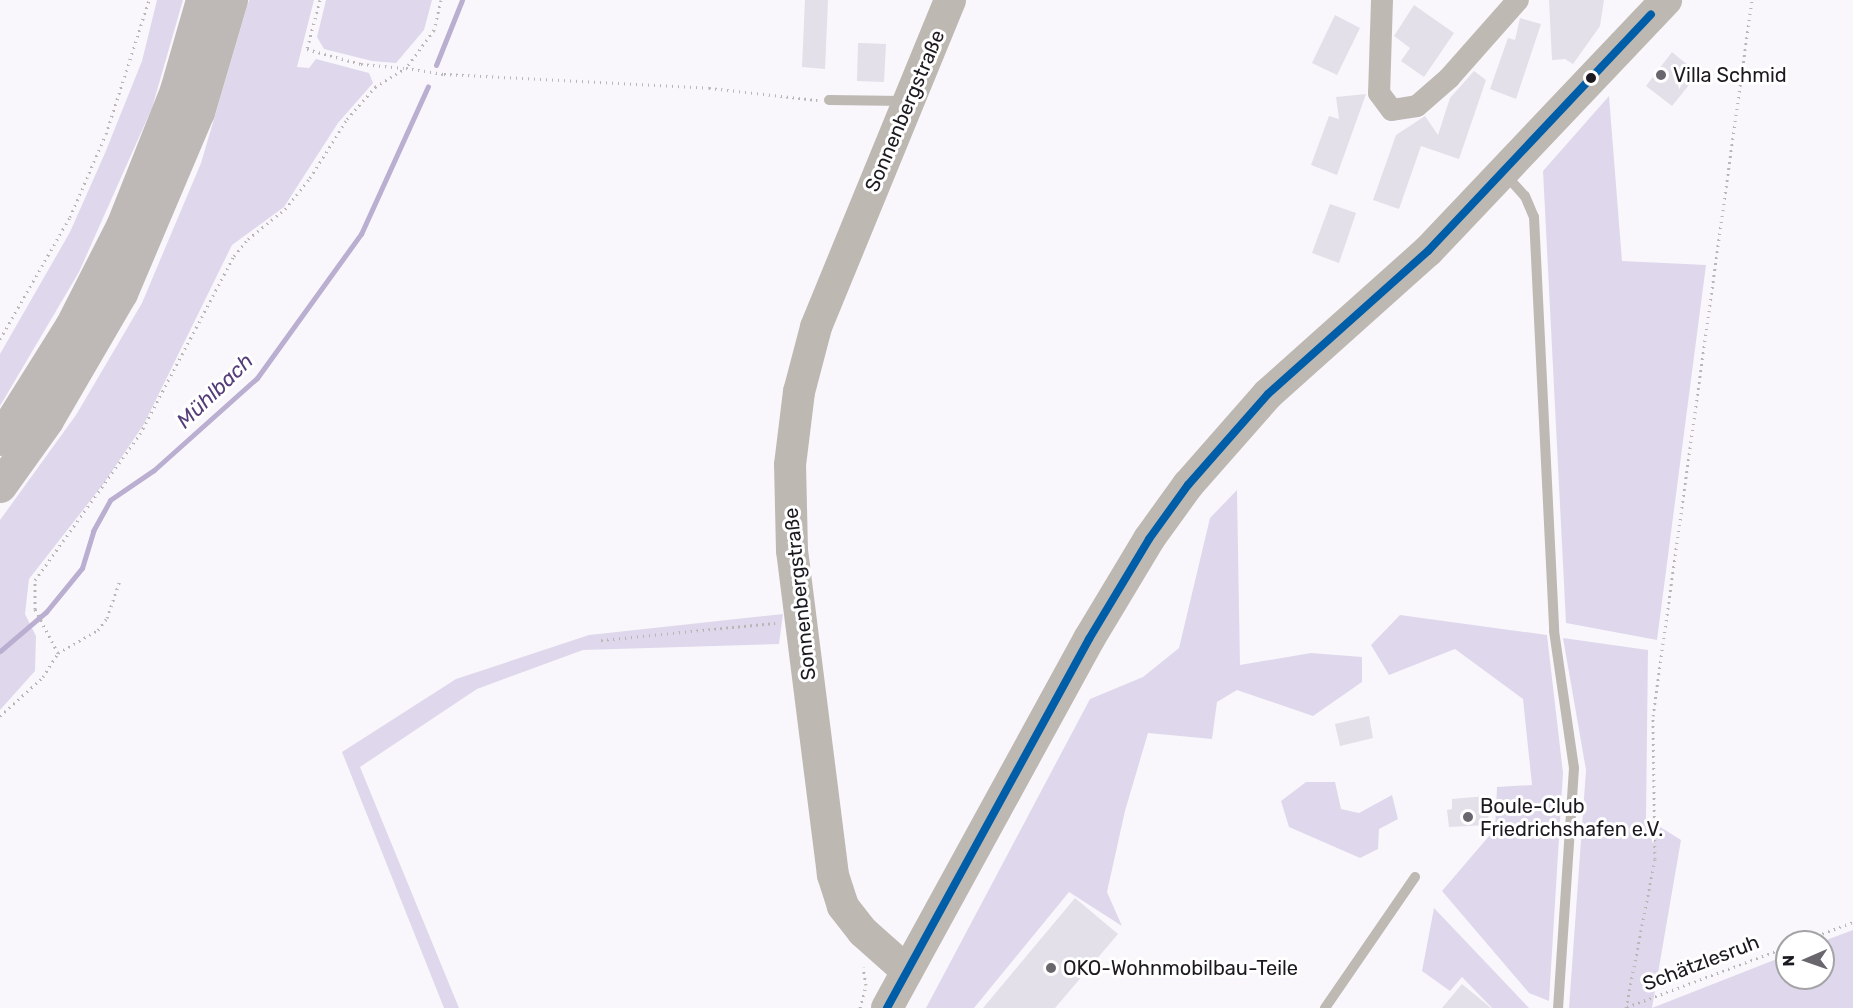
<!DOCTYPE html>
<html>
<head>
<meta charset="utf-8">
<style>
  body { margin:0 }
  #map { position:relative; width:1853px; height:1008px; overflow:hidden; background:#f9f7fc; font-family:Rubik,sans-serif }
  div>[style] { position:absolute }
  .green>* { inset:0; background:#dfd8ec }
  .stream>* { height:5px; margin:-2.5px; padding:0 2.5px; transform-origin:2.5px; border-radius:2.5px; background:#baaed1 }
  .building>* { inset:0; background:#e3e0e9 }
  .path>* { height:3px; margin-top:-1.5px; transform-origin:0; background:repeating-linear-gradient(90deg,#bab6b5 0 1.5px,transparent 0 6px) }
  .lane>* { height:10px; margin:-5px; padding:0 5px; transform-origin:5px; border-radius:5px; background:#bfb9b4 }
  .street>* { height:22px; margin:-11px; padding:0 11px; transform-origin:11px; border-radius:11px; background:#bfb9b4 }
  .secondary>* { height:32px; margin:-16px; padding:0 16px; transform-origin:16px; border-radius:16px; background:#beb8b2 }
  .highway>* { height:33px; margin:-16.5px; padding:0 16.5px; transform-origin:16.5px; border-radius:16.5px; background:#beb9b6 }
  .bus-1>* { height:8px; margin:-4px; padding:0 4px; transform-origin:4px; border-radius:4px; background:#005ea8 }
  .dots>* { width:16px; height:16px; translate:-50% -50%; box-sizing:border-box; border:3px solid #fff; border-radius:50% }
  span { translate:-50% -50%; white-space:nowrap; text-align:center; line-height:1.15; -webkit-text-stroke:6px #fff; paint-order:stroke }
  .poi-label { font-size:20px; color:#1c1a20 }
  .left { translate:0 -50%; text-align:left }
  .street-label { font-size:20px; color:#1c1a20 }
  .water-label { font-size:21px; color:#543d79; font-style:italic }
  .north { position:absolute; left:1775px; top:930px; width:60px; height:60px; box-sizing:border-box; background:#fff; border:2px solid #a4a3a6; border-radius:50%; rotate:268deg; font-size:16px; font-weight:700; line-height:24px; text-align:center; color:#1c1a20 }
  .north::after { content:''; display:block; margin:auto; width:21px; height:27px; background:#69676d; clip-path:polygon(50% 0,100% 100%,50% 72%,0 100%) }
</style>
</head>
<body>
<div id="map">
  <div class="green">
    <i style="clip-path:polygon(157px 0,183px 0,152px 108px,79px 272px,0 406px,0 354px,70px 232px,105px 153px,142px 61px)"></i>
    <i style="clip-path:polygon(249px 0,314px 0,297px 67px,309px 68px,316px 59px,369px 73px,373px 83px,338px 123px,284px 207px,232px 245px,144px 424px,104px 483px,29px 579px,25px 614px,36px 636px,35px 671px,0 710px,0 520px,76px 415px,142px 303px,201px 163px)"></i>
    <i style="clip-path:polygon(326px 0,432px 0,424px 30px,396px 63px,372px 61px,324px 49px,317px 37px)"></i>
    <i style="clip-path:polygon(1609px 96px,1622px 261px,1706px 265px,1657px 640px,1566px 623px,1543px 171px)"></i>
    <i style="clip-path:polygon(1237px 490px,1240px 665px,1311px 653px,1362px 657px,1362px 682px,1313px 716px,1237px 690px,1217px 702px,1212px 739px,1148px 733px,1125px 811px,1107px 892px,1122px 926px,1069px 892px,974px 1008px,926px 1008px,1090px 699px,1143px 677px,1179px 648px,1210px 518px)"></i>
    <i style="clip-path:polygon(783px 614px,779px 644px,583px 650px,477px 689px,360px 767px,459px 1008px,444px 1008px,342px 752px,456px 679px,589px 635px)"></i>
    <i style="clip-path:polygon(1400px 615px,1547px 635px,1563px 773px,1549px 1001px,1529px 993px,1442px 891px,1495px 829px,1497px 787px,1532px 785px,1523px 699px,1455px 649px,1389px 675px,1371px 645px)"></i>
    <i style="clip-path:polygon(1563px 638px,1648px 650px,1646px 818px,1681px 840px,1652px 1008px,1569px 1008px,1586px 770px)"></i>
    <i style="clip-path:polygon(1306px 782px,1335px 782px,1341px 809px,1359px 813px,1392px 795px,1398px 819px,1379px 829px,1378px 849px,1360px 858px,1289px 827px,1281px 801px)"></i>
    <i style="clip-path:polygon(1434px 908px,1529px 1008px,1492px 1008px,1462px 977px,1450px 991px,1422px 971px)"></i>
    <i style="clip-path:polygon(1853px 930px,1853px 1008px,1652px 1008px,1787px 955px,1787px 978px,1823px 978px,1821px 942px)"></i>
  </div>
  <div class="stream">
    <i style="left:436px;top:65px;width:70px;rotate:-68.2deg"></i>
    <i style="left:0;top:651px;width:60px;rotate:-40.3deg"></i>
    <i style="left:46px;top:612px;width:57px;rotate:-50.7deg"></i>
    <i style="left:82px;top:568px;width:39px;rotate:-73deg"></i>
    <i style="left:93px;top:531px;width:35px;rotate:-61deg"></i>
    <i style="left:110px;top:500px;width:53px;rotate:-34.3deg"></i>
    <i style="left:154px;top:470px;width:138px;rotate:-41.8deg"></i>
    <i style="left:257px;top:378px;width:178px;rotate:-54.2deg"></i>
    <i style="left:361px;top:234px;width:162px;rotate:-65.6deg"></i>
  </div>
  <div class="building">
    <i style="clip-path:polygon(805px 0,828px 0,825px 69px,802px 67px)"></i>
    <i style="clip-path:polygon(1549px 0,1604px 0,1600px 26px,1573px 64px,1565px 59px,1552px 60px)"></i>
    <i style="clip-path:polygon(1414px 5px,1454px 33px,1424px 77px,1401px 61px,1410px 48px,1394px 36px)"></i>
    <i style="clip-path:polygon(1335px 15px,1360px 28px,1337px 75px,1312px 63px)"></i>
    <i style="clip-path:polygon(1520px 18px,1541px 24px,1516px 99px,1490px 89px,1508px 38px,1515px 40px)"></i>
    <i style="clip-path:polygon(858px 43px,886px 44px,884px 82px,857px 81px)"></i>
    <i style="clip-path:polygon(1672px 52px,1689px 66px,1684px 73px,1693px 80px,1672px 106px,1646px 86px)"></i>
    <i style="clip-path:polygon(1474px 71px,1486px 80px,1459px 159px,1421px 146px,1399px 209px,1373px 200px,1396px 135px,1425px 116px,1438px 135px,1450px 98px)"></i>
    <i style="clip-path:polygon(1366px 94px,1337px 175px,1311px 165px,1329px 116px,1339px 119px,1336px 97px)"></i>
    <i style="clip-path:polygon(1330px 204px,1356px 213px,1339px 263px,1312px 253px)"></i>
    <i style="clip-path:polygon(1369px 716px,1373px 738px,1340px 746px,1335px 724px)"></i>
    <i style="clip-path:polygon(1487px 796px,1489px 825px,1449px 827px,1447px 810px,1452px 809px,1452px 799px)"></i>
    <i style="clip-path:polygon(1075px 898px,1118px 934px,1055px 1008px,983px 1008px)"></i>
    <i style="clip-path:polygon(1462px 984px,1491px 1008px,1442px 1008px)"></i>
  </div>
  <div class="path">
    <i style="left:320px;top:0;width:51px;rotate:104.9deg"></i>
    <i style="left:307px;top:49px;width:56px;rotate:15.5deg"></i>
    <i style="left:361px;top:64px;width:43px;rotate:5.3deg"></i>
    <i style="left:441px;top:0;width:31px;rotate:103deg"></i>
    <i style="left:434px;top:30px;width:47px;rotate:126.4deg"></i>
    <i style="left:406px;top:68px;width:38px;rotate:9deg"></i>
    <i style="left:444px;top:74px;width:265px;rotate:3deg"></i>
    <i style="left:709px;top:88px;width:109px;rotate:6.3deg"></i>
    <i style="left:0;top:339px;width:141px;rotate:-60.2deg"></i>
    <i style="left:70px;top:217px;width:90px;rotate:-66.6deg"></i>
    <i style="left:106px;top:134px;width:141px;rotate:-72.2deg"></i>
    <i style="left:601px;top:640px;width:175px;rotate:-5.6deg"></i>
    <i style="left:58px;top:653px;width:50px;rotate:-117.6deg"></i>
    <i style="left:35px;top:609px;width:29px;rotate:-90deg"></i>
    <i style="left:35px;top:580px;width:180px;rotate:-54.3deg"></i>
    <i style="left:140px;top:434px;width:201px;rotate:-62.2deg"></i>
    <i style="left:234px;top:256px;width:22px;rotate:-51deg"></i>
    <i style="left:248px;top:239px;width:48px;rotate:-39deg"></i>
    <i style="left:285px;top:209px;width:40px;rotate:-51deg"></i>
    <i style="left:310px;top:178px;width:70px;rotate:-57.9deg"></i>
    <i style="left:347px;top:119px;width:43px;rotate:-48.8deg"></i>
    <i style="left:375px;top:87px;width:36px;rotate:-32deg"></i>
    <i style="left:0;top:716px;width:58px;rotate:-42.2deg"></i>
    <i style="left:43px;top:677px;width:28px;rotate:-58deg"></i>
    <i style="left:58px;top:653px;width:46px;rotate:-29.9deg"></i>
    <i style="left:98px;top:630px;width:15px;rotate:-53deg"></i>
    <i style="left:107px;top:618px;width:40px;rotate:-71.1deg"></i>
    <i style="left:1800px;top:942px;width:57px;rotate:-20.7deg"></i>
    <i style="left:1627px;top:1007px;width:171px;rotate:-20.6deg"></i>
    <i style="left:860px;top:1008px;width:24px;rotate:-75deg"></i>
    <i style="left:866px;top:985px;width:18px;rotate:-99deg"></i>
    <i style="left:1626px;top:1008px;width:152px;rotate:-79deg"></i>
    <i style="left:1655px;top:859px;width:143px;rotate:-90.8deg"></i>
    <i style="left:1653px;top:716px;width:723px;rotate:-82.13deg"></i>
  </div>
  <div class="lane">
    <i style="left:829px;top:100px;width:75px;rotate:0.8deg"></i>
    <i style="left:1504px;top:173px;width:31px;rotate:48deg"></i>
    <i style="left:1525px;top:196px;width:23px;rotate:67deg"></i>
    <i style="left:1534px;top:217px;width:414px;rotate:87.2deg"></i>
    <i style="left:1554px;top:631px;width:138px;rotate:81.7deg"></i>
    <i style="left:1574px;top:768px;width:241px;rotate:93.8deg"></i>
    <i style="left:1325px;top:1008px;width:159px;rotate:-55.5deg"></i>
  </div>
  <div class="street">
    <i style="left:1382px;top:0;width:93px;rotate:91.8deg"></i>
    <i style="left:1379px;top:93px;width:21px;rotate:53deg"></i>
    <i style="left:1392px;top:110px;width:25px;rotate:-9deg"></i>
    <i style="left:1417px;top:106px;width:43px;rotate:-41.2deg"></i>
    <i style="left:1449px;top:78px;width:104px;rotate:-48.5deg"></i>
  </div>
  <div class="secondary">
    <i style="left:907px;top:971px;width:59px;rotate:-138.4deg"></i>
    <i style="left:863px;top:932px;width:33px;rotate:-128deg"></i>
    <i style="left:843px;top:906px;width:33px;rotate:-108deg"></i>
    <i style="left:833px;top:875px;width:327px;rotate:-97.2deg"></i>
    <i style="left:792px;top:551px;width:86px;rotate:-91.3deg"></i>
    <i style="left:790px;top:465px;width:74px;rotate:-83deg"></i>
    <i style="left:799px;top:392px;width:67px;rotate:-75.3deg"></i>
    <i style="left:816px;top:327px;width:353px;rotate:-67.7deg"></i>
    <i style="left:887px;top:1008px;width:421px;rotate:-61.3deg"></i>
    <i style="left:1089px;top:639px;width:117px;rotate:-59deg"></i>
    <i style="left:1149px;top:539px;width:67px;rotate:-54.2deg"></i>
    <i style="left:1188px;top:485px;width:121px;rotate:-48.7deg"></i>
    <i style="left:1268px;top:394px;width:215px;rotate:-41.8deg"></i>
    <i style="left:1428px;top:251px;width:346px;rotate:-46.5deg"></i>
  </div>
  <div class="highway">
    <i style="left:0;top:439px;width:133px;rotate:-57.9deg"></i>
    <i style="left:71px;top:326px;width:112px;rotate:-63deg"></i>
    <i style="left:122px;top:226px;width:146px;rotate:-68.3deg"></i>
    <i style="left:176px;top:90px;width:94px;rotate:-73.9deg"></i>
    <i style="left:0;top:486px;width:81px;rotate:-54.5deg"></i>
    <i style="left:47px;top:420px;width:147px;rotate:-59.8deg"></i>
    <i style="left:121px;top:293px;width:197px;rotate:-67deg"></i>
    <i style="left:198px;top:112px;width:117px;rotate:-73.6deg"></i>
  </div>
  <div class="bus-1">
    <i style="left:887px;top:1008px;width:421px;rotate:-61.3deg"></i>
    <i style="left:1089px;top:639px;width:117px;rotate:-59deg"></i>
    <i style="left:1149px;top:539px;width:67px;rotate:-54.2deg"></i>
    <i style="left:1188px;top:485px;width:121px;rotate:-48.7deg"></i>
    <i style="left:1268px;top:394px;width:215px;rotate:-41.8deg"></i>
    <i style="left:1428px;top:251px;width:325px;rotate:-46.7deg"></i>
  </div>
  <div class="dots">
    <i style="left:1661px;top:75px;background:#69676d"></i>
    <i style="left:1591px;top:78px;background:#1c1a20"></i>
    <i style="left:1468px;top:817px;background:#69676d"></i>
    <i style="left:1051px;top:968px;background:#69676d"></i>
  </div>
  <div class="poi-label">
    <span class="left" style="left:1673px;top:75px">Villa Schmid</span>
    <span class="left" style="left:1480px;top:818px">Boule-Club<br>Friedrichshafen e.V.</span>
    <span class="left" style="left:1063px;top:968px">OKO-Wohnmobilbau-Teile</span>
  </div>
  <div class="street-label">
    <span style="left:905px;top:111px;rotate:-67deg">Sonnenbergstraße</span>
    <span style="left:800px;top:594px;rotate:-96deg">Sonnenbergstraße</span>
    <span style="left:1701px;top:963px;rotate:-21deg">Schätzlesruh</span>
  </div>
  <div class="water-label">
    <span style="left:215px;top:391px;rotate:-44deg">Mühlbach</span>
  </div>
  <div class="north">N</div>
</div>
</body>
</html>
